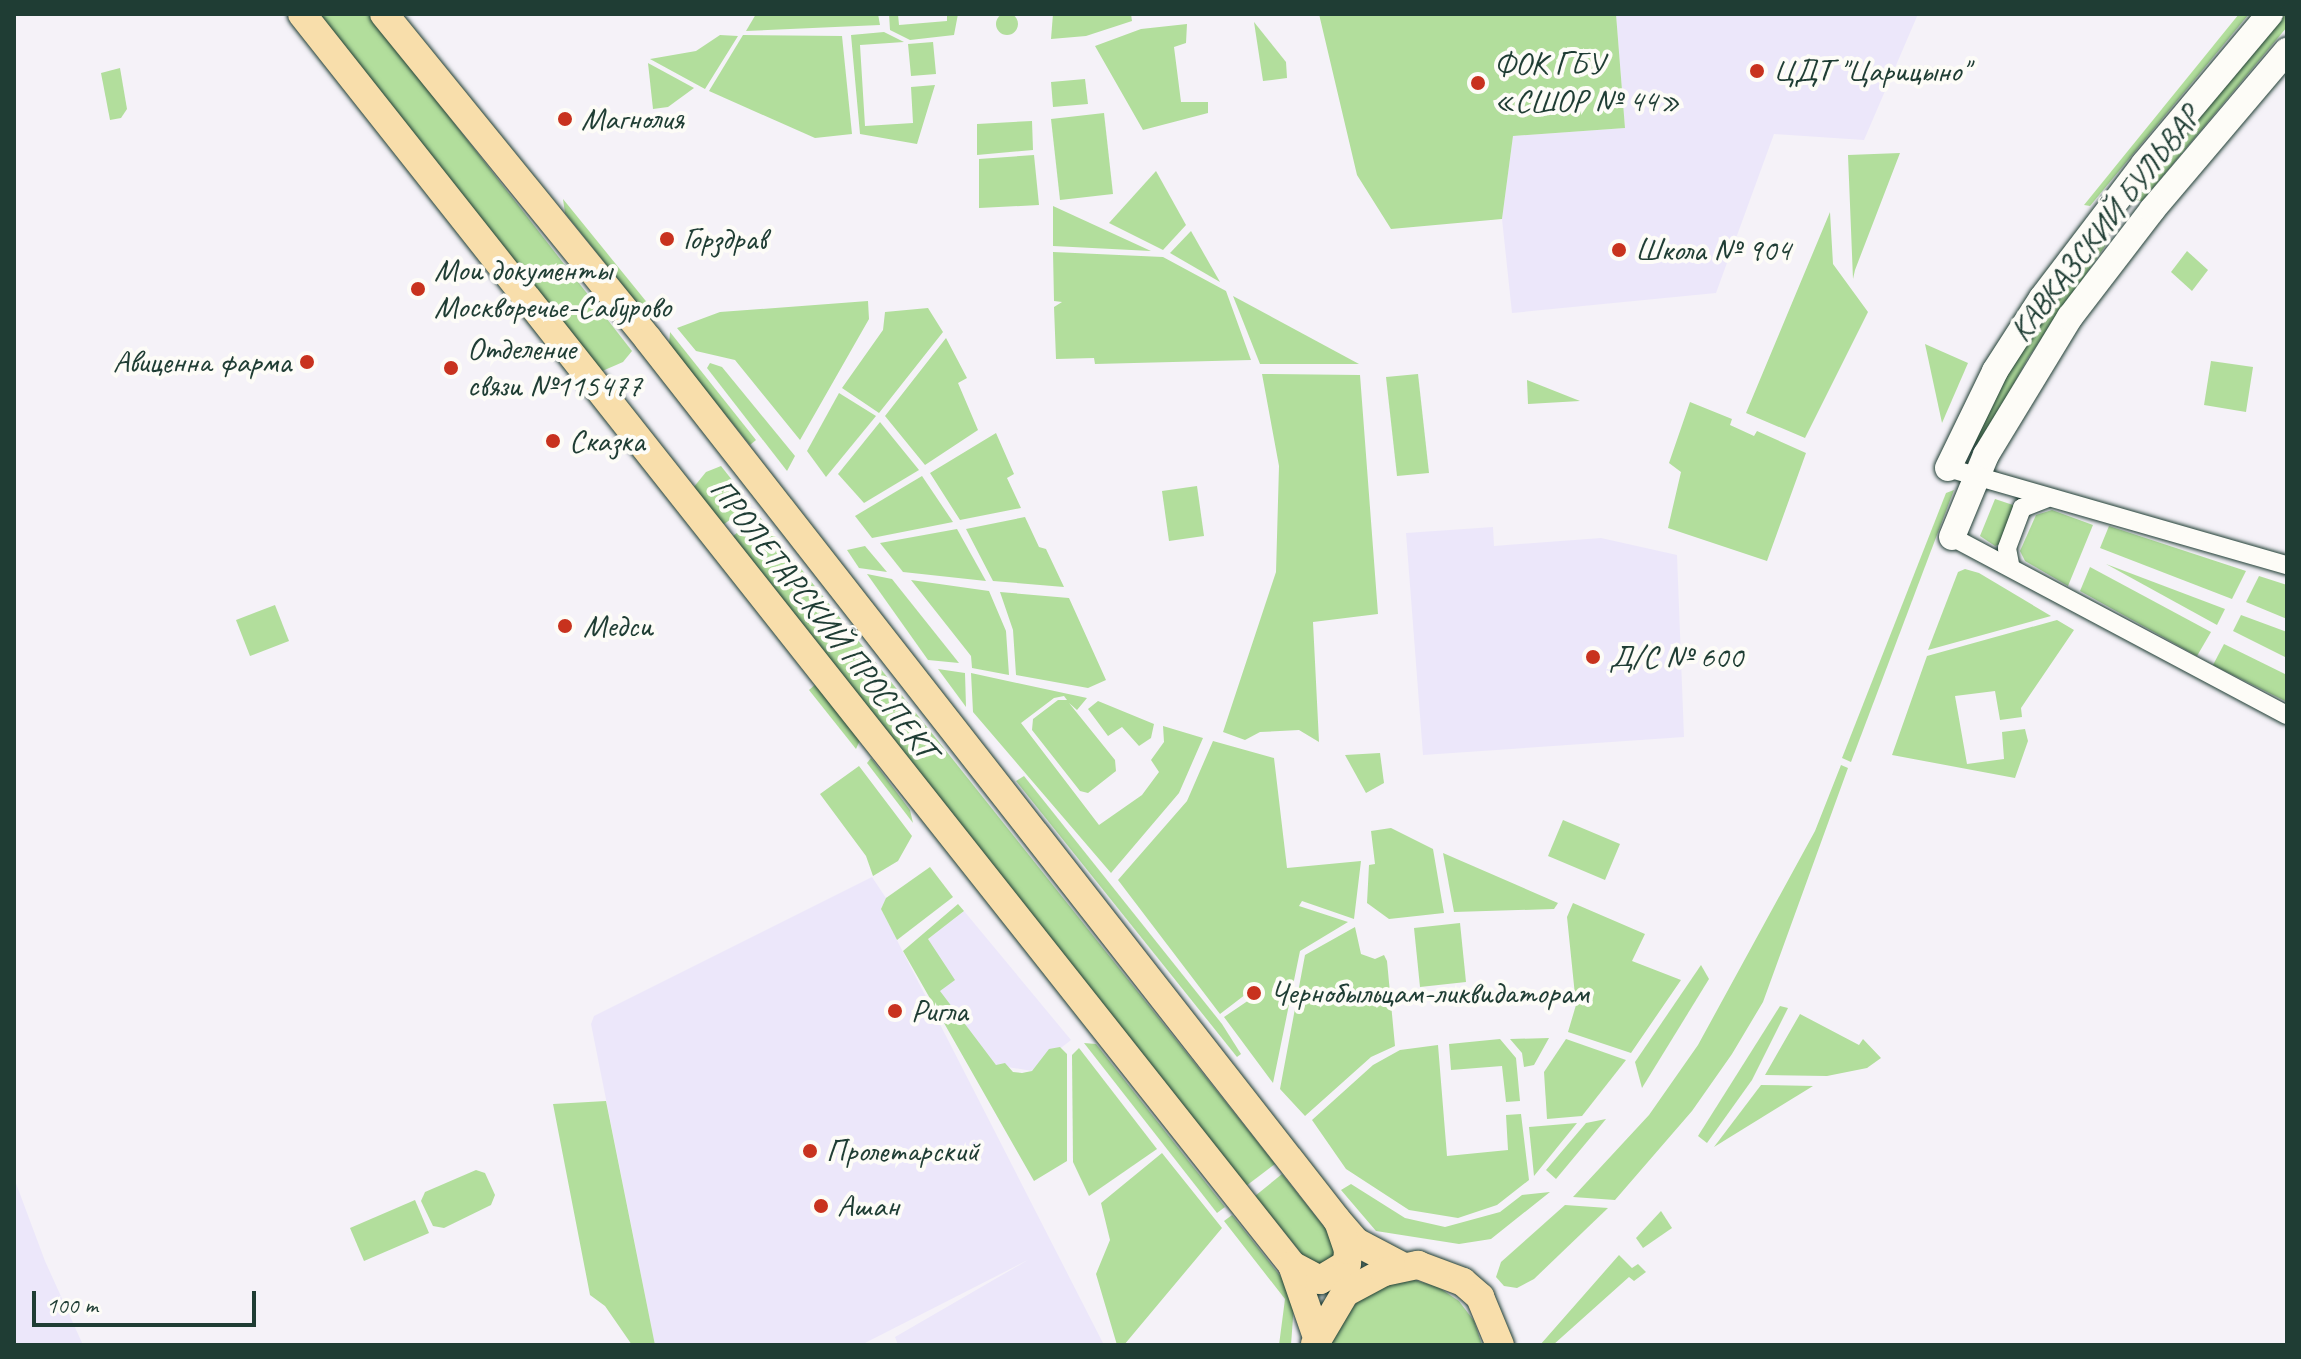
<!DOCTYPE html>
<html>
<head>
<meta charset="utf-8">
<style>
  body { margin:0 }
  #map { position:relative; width:2301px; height:1359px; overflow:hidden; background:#f5f2f8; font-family:Caveat,sans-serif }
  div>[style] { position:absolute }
  .built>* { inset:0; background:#ece7fa }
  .green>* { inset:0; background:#b2de9c }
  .round { border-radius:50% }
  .roads { filter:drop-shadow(0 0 2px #1f3d34) drop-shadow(0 0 2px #1f3d34) }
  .street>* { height:18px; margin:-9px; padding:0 9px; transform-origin:9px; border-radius:9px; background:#fdfcf7 }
  .secondary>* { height:26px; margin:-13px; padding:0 13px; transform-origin:13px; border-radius:13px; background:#fdfcf7 }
  .primary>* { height:28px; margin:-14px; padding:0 14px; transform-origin:14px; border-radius:14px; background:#f8deab }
  .dots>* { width:22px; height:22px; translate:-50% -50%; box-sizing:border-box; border:4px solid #fdfcf7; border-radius:50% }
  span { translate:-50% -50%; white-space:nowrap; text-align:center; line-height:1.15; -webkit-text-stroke:8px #fdfcf7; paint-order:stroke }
  .poi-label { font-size:32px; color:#1f3d34 }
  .left { translate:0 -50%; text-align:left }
  .right { translate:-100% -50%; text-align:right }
  .street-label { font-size:32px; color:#1f3d34 }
  .frame { position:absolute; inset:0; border:16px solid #1f3d34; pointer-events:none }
  .scale { position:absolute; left:32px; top:1291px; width:224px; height:36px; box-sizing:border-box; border:4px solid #1f3d34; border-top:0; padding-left:10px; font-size:24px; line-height:28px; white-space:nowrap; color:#1f3d34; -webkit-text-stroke:6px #fdfcf7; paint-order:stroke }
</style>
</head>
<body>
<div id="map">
  <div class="built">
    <i style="clip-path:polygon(1616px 14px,1918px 14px,1864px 140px,1774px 134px,1716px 293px,1512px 313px,1502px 219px,1513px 136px,1625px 128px)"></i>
    <i style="clip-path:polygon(1493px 527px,1494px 546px,1601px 538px,1677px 555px,1684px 737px,1423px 755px,1406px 533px)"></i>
    <i style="clip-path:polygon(872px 877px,886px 898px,881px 909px,1104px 1345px,898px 1345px,895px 1337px,1028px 1260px,861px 1345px,655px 1345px,591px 1024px,594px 1016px)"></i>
    <i style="clip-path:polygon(964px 911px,1071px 1040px,1032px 1071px,996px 1065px,939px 991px,928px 939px)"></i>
    <i style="clip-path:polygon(14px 1178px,45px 1261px,83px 1345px,14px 1345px)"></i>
  </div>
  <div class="green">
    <i class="round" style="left:996px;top:13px;width:22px;height:22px"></i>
    <i style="clip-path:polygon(317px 14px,369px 14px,632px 351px,623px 362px,600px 372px)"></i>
    <i style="clip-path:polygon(756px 14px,878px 14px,880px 25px,746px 31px)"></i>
    <i style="clip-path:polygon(889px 14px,898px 14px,899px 25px,947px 21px,947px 14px,958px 14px,954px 35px,910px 40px,890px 30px)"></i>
    <i style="clip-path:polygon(1053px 14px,1131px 14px,1132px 21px,1086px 36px,1051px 39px)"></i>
    <i style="clip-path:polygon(1319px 14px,1616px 14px,1625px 128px,1513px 136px,1502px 219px,1391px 229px,1357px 175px)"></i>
    <i style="clip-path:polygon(2239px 14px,2249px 14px,2090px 206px,2084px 205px)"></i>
    <i style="clip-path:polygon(2281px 14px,2287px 14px,2287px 27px,2142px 201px,2134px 201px,2131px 198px)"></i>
    <i style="clip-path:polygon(1254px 22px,1286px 62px,1287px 78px,1263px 81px)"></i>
    <i style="clip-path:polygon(1187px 24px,1186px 43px,1174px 47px,1181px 102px,1208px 102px,1208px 113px,1143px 130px,1095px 46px,1141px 29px)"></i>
    <i style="clip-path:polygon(884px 32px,904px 42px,860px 45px,865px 126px,913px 123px,911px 87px,935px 85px,917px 144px,860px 134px,851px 35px)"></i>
    <i style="clip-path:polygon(720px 35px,738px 36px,705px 89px,650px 59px,696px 51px)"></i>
    <i style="clip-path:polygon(743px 35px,842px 36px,852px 134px,815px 138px,709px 91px)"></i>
    <i style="clip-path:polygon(933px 42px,936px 74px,911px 76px,908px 44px)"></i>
    <i style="clip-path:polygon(648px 63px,694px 88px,668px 107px,653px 109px)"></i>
    <i style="clip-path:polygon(120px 68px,127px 109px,121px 118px,110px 120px,101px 73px)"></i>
    <i style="clip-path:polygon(1085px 79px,1088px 104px,1053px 107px,1051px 82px)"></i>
    <i style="clip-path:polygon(1104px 113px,1113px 194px,1060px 200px,1051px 119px)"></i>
    <i style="clip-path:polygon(1032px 121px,1033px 150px,977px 155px,977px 124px)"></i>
    <i style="clip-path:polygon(1900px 153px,1855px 270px,1853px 279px,1848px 155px)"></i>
    <i style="clip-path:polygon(1034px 155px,1039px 205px,979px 208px,979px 159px)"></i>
    <i style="clip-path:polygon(1156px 171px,1186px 225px,1163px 250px,1109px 223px)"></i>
    <i style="clip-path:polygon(563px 199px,658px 316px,656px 318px,649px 318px,565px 213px)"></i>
    <i style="clip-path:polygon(1053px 206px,1151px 251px,1053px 246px)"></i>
    <i style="clip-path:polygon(1830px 212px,1833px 264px,1868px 312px,1805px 438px,1746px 413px)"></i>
    <i style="clip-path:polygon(1191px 231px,1220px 282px,1170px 253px)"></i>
    <i style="clip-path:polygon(2100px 236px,2108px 242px,2028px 358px,1980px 445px,1970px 442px,2028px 335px)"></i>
    <i style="clip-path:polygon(2187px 251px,2208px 270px,2192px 291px,2171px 272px)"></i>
    <i style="clip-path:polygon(1053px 252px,1163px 257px,1226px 291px,1251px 360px,1095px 364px,1094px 358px,1056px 359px,1054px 307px,1062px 302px,1054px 301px)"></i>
    <i style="clip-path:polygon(1233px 296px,1359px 364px,1260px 364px)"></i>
    <i style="clip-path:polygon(868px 301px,869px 319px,800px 440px,735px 360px,696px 351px,677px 328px,720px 312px)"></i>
    <i style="clip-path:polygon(928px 308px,943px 332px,879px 413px,842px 388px,883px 330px,885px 312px)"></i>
    <i style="clip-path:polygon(670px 332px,756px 440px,750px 445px,669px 345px)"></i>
    <i style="clip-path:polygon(946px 338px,967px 378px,958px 383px,978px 430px,925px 465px,885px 416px)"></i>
    <i style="clip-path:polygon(1925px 344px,1968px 363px,1942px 423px)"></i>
    <i style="clip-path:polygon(2211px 361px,2253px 367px,2246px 412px,2204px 405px)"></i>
    <i style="clip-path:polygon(710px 363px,722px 367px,795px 456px,787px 471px,707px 368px)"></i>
    <i style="clip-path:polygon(1262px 374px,1360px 375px,1378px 614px,1313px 622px,1319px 742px,1299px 730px,1260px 732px,1245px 740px,1223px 732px,1276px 572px,1279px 466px)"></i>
    <i style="clip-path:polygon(1418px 374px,1429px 473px,1397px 476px,1386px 377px)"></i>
    <i style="clip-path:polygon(1527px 380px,1580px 401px,1528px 404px)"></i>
    <i style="clip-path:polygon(839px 393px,876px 416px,826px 477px,807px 451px)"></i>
    <i style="clip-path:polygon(1690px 402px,1732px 419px,1730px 425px,1754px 436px,1757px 431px,1806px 453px,1767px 561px,1668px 528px,1681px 472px,1669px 463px)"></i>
    <i style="clip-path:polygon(880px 422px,919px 470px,864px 503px,838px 474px)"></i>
    <i style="clip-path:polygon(996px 433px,1014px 474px,1007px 478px,1021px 508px,960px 520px,930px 473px)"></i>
    <i style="clip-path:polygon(721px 466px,751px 504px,723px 525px,693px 488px,706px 472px)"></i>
    <i style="clip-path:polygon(922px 476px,953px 522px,872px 538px,855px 516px)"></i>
    <i style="clip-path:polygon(1197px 486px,1204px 536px,1169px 541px,1162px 491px)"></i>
    <i style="clip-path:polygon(1954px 490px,1851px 762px,1842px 758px,1946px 493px)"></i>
    <i style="clip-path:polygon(1995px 499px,2016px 506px,2003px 543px,1995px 546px,1980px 536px)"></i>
    <i style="clip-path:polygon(2052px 510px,2093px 525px,2068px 586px,2025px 561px,2020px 551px,2036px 515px)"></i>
    <i style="clip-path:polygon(759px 516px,1275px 1164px,1246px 1186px,733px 536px)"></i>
    <i style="clip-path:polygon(1025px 517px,1039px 547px,1046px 549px,1064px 587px,993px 581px,966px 529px)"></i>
    <i style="clip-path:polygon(2109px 526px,2246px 571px,2232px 599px,2100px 548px)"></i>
    <i style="clip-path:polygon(957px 529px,986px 581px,903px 572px,880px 543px)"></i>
    <i style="clip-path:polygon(865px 546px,887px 572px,859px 568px,847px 550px)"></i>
    <i style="clip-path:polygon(2106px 564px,2225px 609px,2217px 625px)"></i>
    <i style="clip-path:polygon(2090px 567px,2211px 632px,2197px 656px,2080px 591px)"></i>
    <i style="clip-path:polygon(1965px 569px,1979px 573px,2051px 616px,1928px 650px,1958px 572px)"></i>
    <i style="clip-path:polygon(867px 574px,892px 579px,959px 663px,928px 660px)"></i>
    <i style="clip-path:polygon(2259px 576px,2287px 585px,2287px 619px,2246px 602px)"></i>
    <i style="clip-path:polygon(911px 580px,989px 591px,1006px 631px,1009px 675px,972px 668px,971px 656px)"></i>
    <i style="clip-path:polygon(1000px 592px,1069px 598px,1106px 680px,1088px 688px,1016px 675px,1013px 630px)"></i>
    <i style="clip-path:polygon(275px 605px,289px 641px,250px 656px,236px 620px)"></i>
    <i style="clip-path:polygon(2241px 615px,2287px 632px,2287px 658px,2233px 631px)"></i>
    <i style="clip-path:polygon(2057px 620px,2074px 630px,2021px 708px,2022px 717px,2000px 720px,1995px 691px,1955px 696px,1967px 764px,2004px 759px,2002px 732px,2025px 729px,2028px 741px,2015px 778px,1892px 755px,1927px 656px)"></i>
    <i style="clip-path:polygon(2224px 644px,2287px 675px,2287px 702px,2213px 665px)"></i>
    <i style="clip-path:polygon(938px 669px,965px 673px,966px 707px)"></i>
    <i style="clip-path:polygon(971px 673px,1087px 698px,1077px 710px,1069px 703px,1115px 760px,1116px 771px,1088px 793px,1080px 791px,1032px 730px,1033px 719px,1058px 700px,1067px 700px,1064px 696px,1054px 698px,1021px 723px,1099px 825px,1142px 795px,1159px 772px,1151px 760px,1164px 742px,1163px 726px,1203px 738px,1179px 793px,1111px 873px,973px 712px)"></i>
    <i style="clip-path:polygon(817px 683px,861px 738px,856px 749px,809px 690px)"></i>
    <i style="clip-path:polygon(1098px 701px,1154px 724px,1151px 738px,1139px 746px,1122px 727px,1108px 736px,1088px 709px)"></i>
    <i style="clip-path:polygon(1213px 741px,1274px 758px,1287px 868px,1361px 861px,1354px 919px,1302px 901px,1299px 906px,1348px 922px,1300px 951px,1273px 1083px,1224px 1017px,1255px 996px,1250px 991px,1220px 1014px,1118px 880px,1187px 801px)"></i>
    <i style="clip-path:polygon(1380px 753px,1384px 783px,1366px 793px,1345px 755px)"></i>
    <i style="clip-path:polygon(871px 758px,910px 810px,913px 823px,867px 763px)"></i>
    <i style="clip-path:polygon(1841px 765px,1848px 768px,1763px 1002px,1732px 1054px,1692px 1111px,1615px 1200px,1573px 1197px,1649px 1115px,1698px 1045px,1815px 831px)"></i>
    <i style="clip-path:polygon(859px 766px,912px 836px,898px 861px,873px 876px,866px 856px,820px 794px)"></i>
    <i style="clip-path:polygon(1024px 776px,1222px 1024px,1241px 1054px,1237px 1057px,1016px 781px)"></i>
    <i style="clip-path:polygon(1563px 820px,1620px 844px,1605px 880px,1548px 856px)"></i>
    <i style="clip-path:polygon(1391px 828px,1433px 849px,1444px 913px,1389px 919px,1367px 903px,1369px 865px,1375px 864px,1371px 831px)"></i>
    <i style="clip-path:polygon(1443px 853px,1558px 903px,1554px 909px,1454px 912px)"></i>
    <i style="clip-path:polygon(930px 867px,953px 897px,897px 940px,881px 909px,886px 898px)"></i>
    <i style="clip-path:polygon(1573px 903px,1645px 934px,1632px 961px,1681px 980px,1631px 1053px,1568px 1032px,1576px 1005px,1567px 917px)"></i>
    <i style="clip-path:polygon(958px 904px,964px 911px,928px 939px,955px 980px,940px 991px,996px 1065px,1005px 1063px,1013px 1072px,1022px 1073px,1032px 1071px,1049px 1049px,1060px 1047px,1067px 1054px,1067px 1161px,1034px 1181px,903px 951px)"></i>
    <i style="clip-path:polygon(1460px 923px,1466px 982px,1420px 987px,1414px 928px)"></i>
    <i style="clip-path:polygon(1355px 927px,1361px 954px,1375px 959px,1384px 955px,1387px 961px,1395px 1046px,1371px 1057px,1305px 1116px,1280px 1089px,1305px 955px)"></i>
    <i style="clip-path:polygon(1701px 965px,1709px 979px,1642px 1088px,1635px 1062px)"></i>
    <i style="clip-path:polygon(1780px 1006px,1788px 1008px,1752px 1080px,1707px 1143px,1698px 1136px)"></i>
    <i style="clip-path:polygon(1800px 1014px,1859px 1045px,1863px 1039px,1881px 1058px,1867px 1068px,1827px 1076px,1765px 1075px)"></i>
    <i style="clip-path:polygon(1549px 1038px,1534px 1065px,1524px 1067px,1522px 1053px,1510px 1039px)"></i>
    <i style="clip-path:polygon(1500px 1039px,1516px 1058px,1520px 1101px,1506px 1102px,1502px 1066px,1451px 1070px,1449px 1044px)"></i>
    <i style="clip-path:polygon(1566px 1039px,1626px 1060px,1582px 1116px,1547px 1119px,1544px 1072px)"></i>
    <i style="clip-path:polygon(1084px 1043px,1096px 1044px,1225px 1207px,1217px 1213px)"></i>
    <i style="clip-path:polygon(1438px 1045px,1447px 1156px,1508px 1150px,1506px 1115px,1521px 1114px,1529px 1180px,1497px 1205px,1458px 1218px,1409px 1210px,1346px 1169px,1312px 1120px,1373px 1065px,1400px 1050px)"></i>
    <i style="clip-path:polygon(1079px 1048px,1157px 1149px,1089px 1196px,1073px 1162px,1072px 1055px)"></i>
    <i style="clip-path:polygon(1761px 1085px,1813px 1086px,1714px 1147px)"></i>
    <i style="clip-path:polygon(606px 1101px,655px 1345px,632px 1345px,605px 1306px,590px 1295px,553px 1104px)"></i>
    <i style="clip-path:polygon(1606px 1119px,1556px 1179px,1546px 1170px,1586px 1123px)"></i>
    <i style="clip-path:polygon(1577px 1123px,1534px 1176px,1529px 1127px)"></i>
    <i style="clip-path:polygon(1162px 1153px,1222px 1228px,1124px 1345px,1117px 1345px,1096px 1274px,1110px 1240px,1101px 1203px)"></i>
    <i style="clip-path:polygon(476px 1170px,485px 1173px,495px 1195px,491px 1205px,444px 1228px,433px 1226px,421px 1201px,425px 1192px)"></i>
    <i style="clip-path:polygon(1282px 1174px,1341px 1248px,1343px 1255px,1313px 1268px,1255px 1196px)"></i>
    <i style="clip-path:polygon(1351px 1184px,1405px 1218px,1445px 1227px,1500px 1212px,1522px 1195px,1550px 1192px,1491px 1239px,1459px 1244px,1376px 1231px,1341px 1190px)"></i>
    <i style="clip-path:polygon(415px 1200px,429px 1233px,364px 1261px,350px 1228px)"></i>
    <i style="clip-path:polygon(1565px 1205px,1608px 1208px,1534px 1279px,1517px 1288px,1504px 1286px,1496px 1277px,1501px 1262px)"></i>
    <i style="clip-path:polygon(1661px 1211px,1672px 1228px,1643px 1248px,1636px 1238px)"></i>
    <i style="clip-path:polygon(1232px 1215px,1285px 1282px,1294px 1304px,1291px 1345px,1279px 1345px,1285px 1299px,1224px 1221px)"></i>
    <i style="clip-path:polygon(1619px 1255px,1632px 1268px,1638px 1264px,1646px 1272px,1634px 1281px,1629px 1277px,1553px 1345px,1540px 1345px)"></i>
    <i style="clip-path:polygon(1414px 1280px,1438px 1287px,1459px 1301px,1474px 1321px,1482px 1345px,1327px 1345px,1365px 1290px)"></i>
  </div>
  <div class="roads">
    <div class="street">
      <i style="left:1948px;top:468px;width:353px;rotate:16deg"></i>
      <i style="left:1952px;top:537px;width:379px;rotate:28deg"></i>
      <i style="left:2010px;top:564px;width:16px;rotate:-101deg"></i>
      <i style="left:2007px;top:548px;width:43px;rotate:-69.4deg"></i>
      <i style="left:2022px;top:508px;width:26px;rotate:-21deg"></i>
    </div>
    <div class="secondary">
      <i style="left:1948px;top:468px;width:108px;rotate:-64.1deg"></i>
      <i style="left:1995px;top:371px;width:87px;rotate:-57.2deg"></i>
      <i style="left:2042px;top:298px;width:168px;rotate:-52.7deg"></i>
      <i style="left:2144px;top:164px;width:196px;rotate:-50deg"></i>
      <i style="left:1952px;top:537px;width:89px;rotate:-67.5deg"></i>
      <i style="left:1986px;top:455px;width:162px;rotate:-58.7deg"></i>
      <i style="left:2070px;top:317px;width:135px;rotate:-52.5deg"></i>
      <i style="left:2152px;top:210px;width:209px;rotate:-49.7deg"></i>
    </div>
    <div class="primary">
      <i style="left:302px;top:14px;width:1595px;rotate:51.64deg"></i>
      <i style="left:1292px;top:1265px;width:76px;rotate:70.9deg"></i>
      <i style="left:384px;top:14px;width:419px;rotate:50.9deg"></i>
      <i style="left:648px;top:339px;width:1118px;rotate:51.97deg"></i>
      <i style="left:1337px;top:1220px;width:29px;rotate:49deg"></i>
      <i style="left:1356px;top:1242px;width:52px;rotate:27.6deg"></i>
      <i style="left:1292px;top:1265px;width:32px;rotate:28deg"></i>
      <i style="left:1320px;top:1280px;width:31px;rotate:-31deg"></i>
      <i style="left:1347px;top:1264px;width:14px;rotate:-86deg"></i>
      <i style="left:1348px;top:1250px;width:28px;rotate:-109deg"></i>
      <i style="left:1315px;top:1344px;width:59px;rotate:-59.5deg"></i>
      <i style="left:1345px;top:1293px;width:44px;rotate:-28.3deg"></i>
      <i style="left:1384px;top:1272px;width:35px;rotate:-12deg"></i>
      <i style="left:1418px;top:1265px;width:48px;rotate:20.7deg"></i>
      <i style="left:1463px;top:1282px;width:23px;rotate:41deg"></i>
      <i style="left:1480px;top:1297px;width:52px;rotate:67.4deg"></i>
    </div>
  </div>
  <div class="dots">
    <i style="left:1757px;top:71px;background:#c8321e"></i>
    <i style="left:1478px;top:83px;background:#c8321e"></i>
    <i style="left:565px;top:119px;background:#c8321e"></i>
    <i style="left:667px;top:239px;background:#c8321e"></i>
    <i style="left:1619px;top:250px;background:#c8321e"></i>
    <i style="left:418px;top:289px;background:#c8321e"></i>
    <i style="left:307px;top:362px;background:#c8321e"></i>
    <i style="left:451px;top:368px;background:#c8321e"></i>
    <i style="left:553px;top:441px;background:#c8321e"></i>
    <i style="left:565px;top:626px;background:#c8321e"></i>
    <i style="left:1593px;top:657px;background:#c8321e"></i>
    <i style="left:1254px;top:993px;background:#c8321e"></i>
    <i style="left:895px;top:1011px;background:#c8321e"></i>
    <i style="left:810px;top:1151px;background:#c8321e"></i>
    <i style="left:821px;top:1206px;background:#c8321e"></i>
  </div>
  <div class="poi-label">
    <span class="left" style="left:1494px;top:83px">ФОК ГБУ<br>«СШОР № 44»</span>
    <span class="left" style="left:1773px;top:71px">ЦДТ "Царицыно"</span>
    <span class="left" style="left:581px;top:119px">Магнолия</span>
    <span class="left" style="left:683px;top:239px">Горздрав</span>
    <span class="left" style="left:1635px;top:250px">Школа № 904</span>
    <span class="left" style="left:434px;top:289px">Мои документы<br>Москворечье-Сабурово</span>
    <span class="left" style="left:467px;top:368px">Отделение<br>связи №115477</span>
    <span class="right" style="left:291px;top:362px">Авиценна фарма</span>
    <span class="left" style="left:569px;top:441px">Сказка</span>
    <span class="left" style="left:583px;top:626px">Медси</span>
    <span class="left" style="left:1609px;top:657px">Д/C № 600</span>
    <span class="left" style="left:1270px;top:993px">Чернобыльцам-ликвидаторам</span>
    <span class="left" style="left:911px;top:1011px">Ригла</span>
    <span class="left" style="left:826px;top:1151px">Пролетарский</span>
    <span class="left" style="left:837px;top:1206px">Ашан</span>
  </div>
  <div class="street-label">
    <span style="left:2105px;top:224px;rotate:-52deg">КАВКАЗСКИЙ БУЛЬВАР</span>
    <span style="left:823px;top:619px;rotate:52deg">ПРОЛЕТАРСКИЙ ПРОСПЕКТ</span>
  </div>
  <div class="frame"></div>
  <div class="scale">100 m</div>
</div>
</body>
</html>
